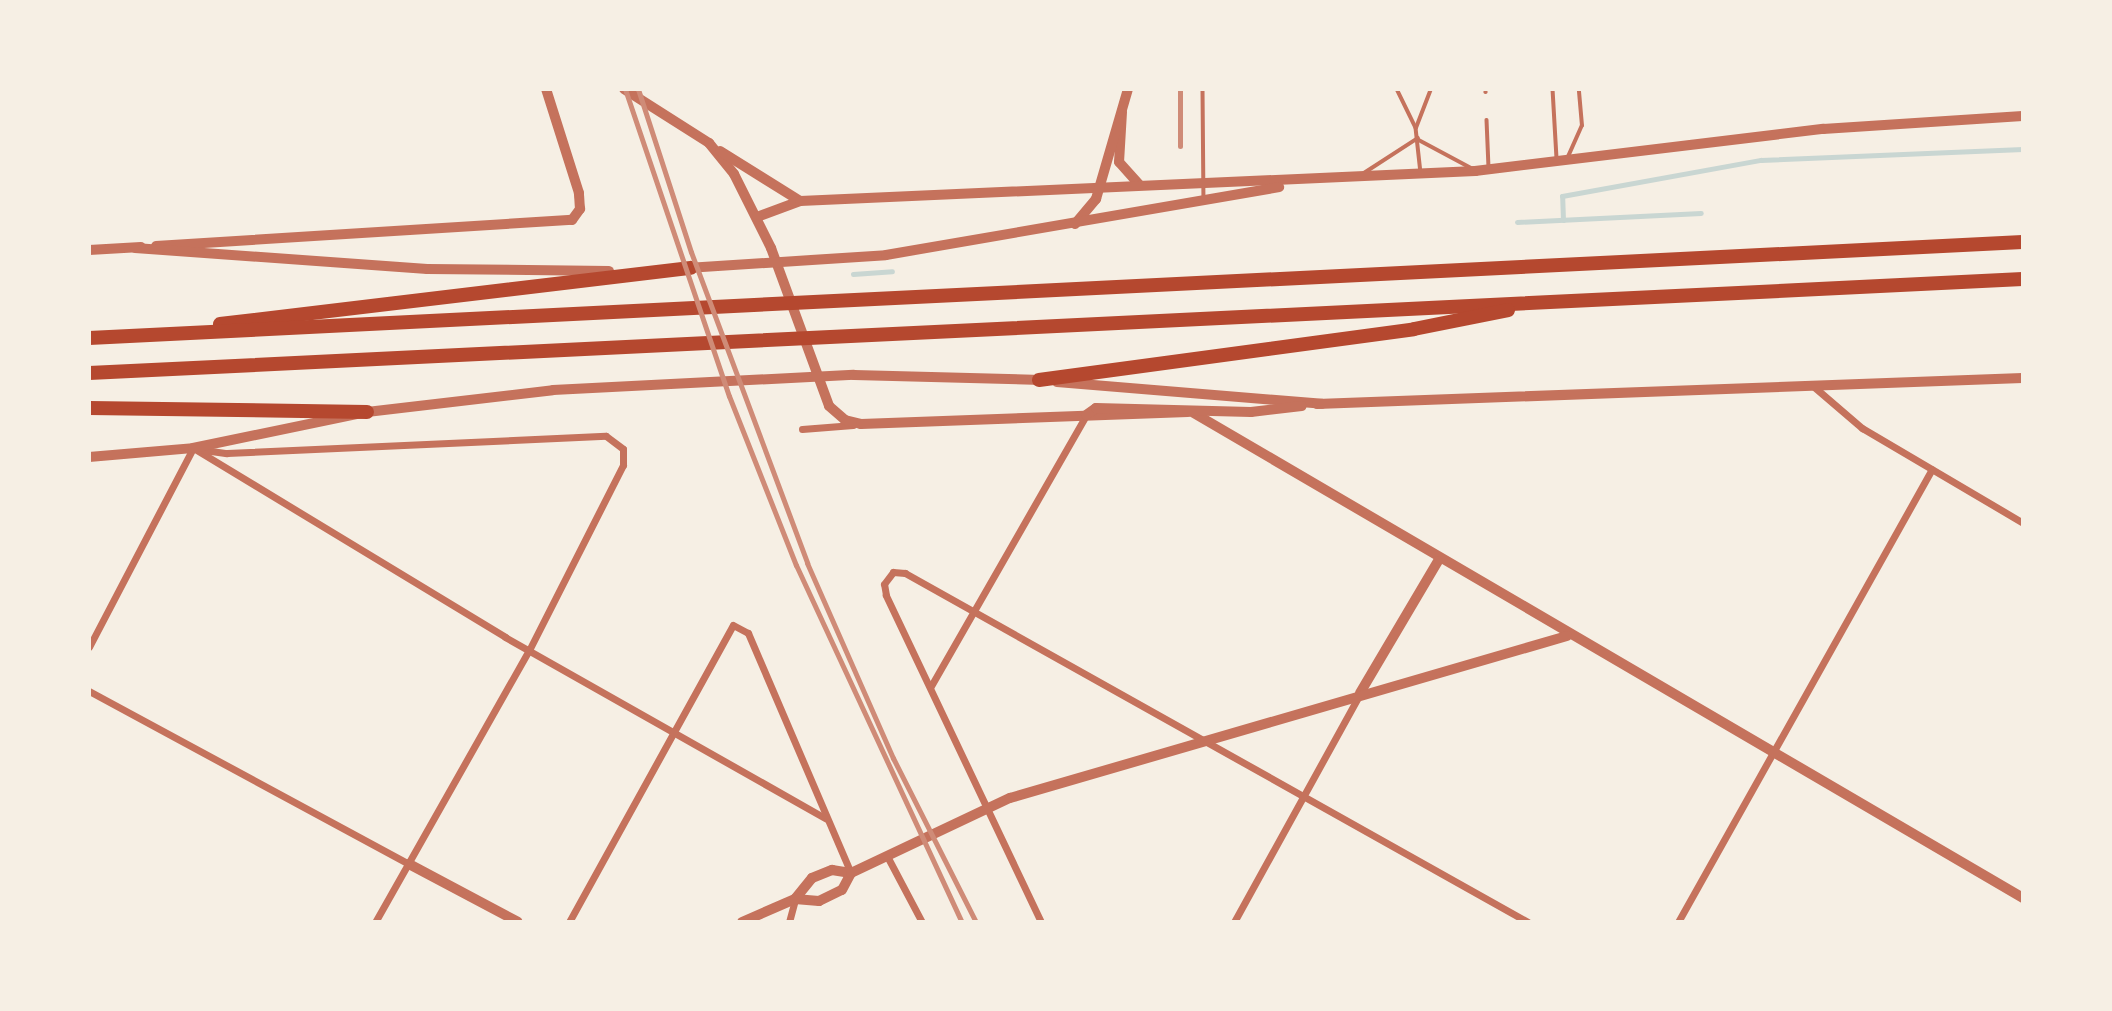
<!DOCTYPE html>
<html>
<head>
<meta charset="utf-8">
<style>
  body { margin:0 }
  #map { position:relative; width:2112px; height:1011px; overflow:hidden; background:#f6efe4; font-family:"Asap Condensed",sans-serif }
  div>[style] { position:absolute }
  .stream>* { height:5px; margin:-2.5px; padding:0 2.5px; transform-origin:2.5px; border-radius:2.5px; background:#c9d6d2 }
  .service>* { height:3.5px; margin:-1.75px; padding:0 1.75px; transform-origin:1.75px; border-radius:1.75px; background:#c5725c }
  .minor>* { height:7px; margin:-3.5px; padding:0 3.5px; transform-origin:3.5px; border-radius:3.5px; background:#c5725c }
  .tertiary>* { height:10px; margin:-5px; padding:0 5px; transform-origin:5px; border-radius:5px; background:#c5725c }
  .motorway>* { height:14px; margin:-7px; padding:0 7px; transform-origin:7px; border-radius:7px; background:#b5482f }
  .rail>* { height:5px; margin:-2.5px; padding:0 2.5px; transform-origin:2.5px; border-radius:2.5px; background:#cf8b77 }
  span { translate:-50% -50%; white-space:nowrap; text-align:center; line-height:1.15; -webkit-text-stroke:7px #f6efe4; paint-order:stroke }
  .frame { position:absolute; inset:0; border:91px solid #f6efe4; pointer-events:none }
</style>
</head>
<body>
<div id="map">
  <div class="stream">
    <i style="left:1563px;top:220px;width:24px;rotate:-92deg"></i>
    <i style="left:1562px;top:196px;width:202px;rotate:-10.3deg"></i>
    <i style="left:1761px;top:160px;width:262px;rotate:-2.4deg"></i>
    <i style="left:1517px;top:222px;width:184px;rotate:-2.8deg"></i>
    <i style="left:853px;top:274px;width:39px;rotate:-4deg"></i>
  </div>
  <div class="service">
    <i style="left:1203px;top:89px;width:110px;rotate:89.5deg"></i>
    <i style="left:1397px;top:89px;width:43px;rotate:64deg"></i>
    <i style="left:1416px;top:128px;width:45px;rotate:83.7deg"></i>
    <i style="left:1486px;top:89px;width:3px;rotate:90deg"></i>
    <i style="left:1553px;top:89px;width:70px;rotate:86.7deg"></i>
    <i style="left:1487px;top:120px;width:47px;rotate:87.6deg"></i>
    <i style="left:1416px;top:128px;width:42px;rotate:-69deg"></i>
    <i style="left:1419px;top:140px;width:61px;rotate:28.2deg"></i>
    <i style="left:1567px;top:159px;width:36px;rotate:-66deg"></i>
    <i style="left:1582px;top:126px;width:37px;rotate:-95deg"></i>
    <i style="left:1364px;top:173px;width:64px;rotate:-32.9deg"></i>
  </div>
  <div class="minor">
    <i style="left:1813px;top:386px;width:65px;rotate:40.6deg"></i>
    <i style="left:1862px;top:428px;width:187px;rotate:30.5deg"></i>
    <i style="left:802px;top:429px;width:51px;rotate:-4.5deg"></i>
    <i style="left:195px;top:449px;width:363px;rotate:31.2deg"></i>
    <i style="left:505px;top:637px;width:368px;rotate:29.5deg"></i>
    <i style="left:197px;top:449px;width:30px;rotate:8deg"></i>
    <i style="left:227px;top:453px;width:379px;rotate:-2.6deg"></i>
    <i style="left:606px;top:436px;width:21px;rotate:37deg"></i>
    <i style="left:623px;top:449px;width:16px;rotate:90deg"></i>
    <i style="left:623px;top:465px;width:208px;rotate:116.9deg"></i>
    <i style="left:529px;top:650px;width:313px;rotate:119.5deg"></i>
    <i style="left:89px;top:647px;width:225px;rotate:-62.4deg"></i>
    <i style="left:931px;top:686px;width:312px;rotate:-60.2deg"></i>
    <i style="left:89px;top:691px;width:364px;rotate:28.4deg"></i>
    <i style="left:887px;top:856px;width:75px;rotate:62.1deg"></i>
    <i style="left:569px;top:922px;width:339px;rotate:-61.1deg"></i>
    <i style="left:733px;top:625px;width:17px;rotate:28deg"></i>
    <i style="left:748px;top:633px;width:261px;rotate:66.8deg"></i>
    <i style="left:789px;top:922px;width:24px;rotate:-75deg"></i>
    <i style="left:1041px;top:922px;width:362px;rotate:-115.4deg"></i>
    <i style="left:886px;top:595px;width:11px;rotate:-100deg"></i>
    <i style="left:884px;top:584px;width:15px;rotate:-53deg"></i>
    <i style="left:893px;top:572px;width:12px;rotate:5deg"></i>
    <i style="left:905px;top:573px;width:714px;rotate:29.26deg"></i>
    <i style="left:1234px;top:922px;width:257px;rotate:-61.1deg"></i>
    <i style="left:1678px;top:922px;width:519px;rotate:-60.72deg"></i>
  </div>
  <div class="tertiary">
    <i style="left:624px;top:89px;width:101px;rotate:32.4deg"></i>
    <i style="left:709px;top:143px;width:40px;rotate:51deg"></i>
    <i style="left:734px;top:174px;width:83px;rotate:63.4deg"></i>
    <i style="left:771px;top:248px;width:168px;rotate:69.8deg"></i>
    <i style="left:829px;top:406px;width:21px;rotate:41deg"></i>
    <i style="left:845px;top:420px;width:16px;rotate:14deg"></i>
    <i style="left:861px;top:424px;width:327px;rotate:-2.1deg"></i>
    <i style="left:1122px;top:112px;width:50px;rotate:93.4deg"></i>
    <i style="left:1119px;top:162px;width:31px;rotate:48deg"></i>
    <i style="left:720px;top:151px;width:94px;rotate:32deg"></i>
    <i style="left:757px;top:217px;width:46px;rotate:-20.4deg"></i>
    <i style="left:800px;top:201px;width:676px;rotate:-2.54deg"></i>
    <i style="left:1475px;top:171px;width:351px;rotate:-6.9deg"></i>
    <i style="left:1823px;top:129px;width:200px;rotate:-3.7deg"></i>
    <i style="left:1075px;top:224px;width:33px;rotate:-50deg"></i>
    <i style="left:1096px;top:199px;width:115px;rotate:-73.8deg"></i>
    <i style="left:156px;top:246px;width:417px;rotate:-3.6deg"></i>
    <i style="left:572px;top:220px;width:14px;rotate:-54deg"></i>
    <i style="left:580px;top:209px;width:16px;rotate:-94deg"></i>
    <i style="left:579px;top:193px;width:109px;rotate:-107.6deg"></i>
    <i style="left:135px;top:248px;width:293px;rotate:4.1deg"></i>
    <i style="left:427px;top:269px;width:182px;rotate:0.6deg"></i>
    <i style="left:89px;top:250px;width:52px;rotate:-3.3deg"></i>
    <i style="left:687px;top:268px;width:199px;rotate:-3.7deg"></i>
    <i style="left:886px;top:255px;width:399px;rotate:-9.8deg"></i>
    <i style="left:1057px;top:382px;width:266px;rotate:4.7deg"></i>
    <i style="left:1317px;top:404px;width:706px;rotate:-2.11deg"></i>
    <i style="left:1192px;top:412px;width:963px;rotate:30.32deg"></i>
    <i style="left:1086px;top:415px;width:12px;rotate:-35deg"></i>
    <i style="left:1096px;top:408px;width:155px;rotate:1.5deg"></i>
    <i style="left:1251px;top:412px;width:51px;rotate:-6.7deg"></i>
    <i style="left:89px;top:457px;width:104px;rotate:-4.9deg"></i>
    <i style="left:193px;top:448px;width:178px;rotate:-11.7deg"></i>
    <i style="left:367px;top:412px;width:187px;rotate:-6.7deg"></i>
    <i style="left:553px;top:390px;width:301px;rotate:-2.9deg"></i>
    <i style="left:854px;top:375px;width:188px;rotate:1.5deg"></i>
    <i style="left:1360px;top:693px;width:153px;rotate:-59.4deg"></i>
    <i style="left:409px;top:864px;width:123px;rotate:28deg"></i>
    <i style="left:795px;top:899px;width:24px;rotate:5deg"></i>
    <i style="left:819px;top:901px;width:25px;rotate:-26deg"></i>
    <i style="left:842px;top:890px;width:19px;rotate:-62deg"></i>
    <i style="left:742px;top:922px;width:58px;rotate:-23.5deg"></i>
    <i style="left:795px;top:899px;width:27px;rotate:-51deg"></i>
    <i style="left:812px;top:878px;width:22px;rotate:-22deg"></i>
    <i style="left:832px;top:870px;width:19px;rotate:9deg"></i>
    <i style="left:851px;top:873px;width:176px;rotate:-25.3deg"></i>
    <i style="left:1010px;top:798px;width:580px;rotate:-16.22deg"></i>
  </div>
  <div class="motorway">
    <i style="left:220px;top:324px;width:474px;rotate:-6.8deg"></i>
    <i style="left:89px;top:338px;width:1936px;rotate:-2.84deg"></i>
    <i style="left:89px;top:373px;width:1936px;rotate:-2.78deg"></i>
    <i style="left:1039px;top:380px;width:378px;rotate:-7.7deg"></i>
    <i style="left:1414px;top:329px;width:96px;rotate:-11.4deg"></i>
    <i style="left:89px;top:408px;width:278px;rotate:0.8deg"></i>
  </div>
  <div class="rail">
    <i style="left:625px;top:89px;width:324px;rotate:71.3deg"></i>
    <i style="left:729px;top:396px;width:182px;rotate:68.4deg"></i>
    <i style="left:796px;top:565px;width:394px;rotate:65.1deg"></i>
    <i style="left:638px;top:89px;width:171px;rotate:72deg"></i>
    <i style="left:691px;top:252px;width:332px;rotate:69.5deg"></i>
    <i style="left:807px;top:563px;width:213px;rotate:66.2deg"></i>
    <i style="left:893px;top:758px;width:184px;rotate:63.2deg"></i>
    <i style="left:1180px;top:146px;width:57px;rotate:-90deg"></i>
  </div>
  <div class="frame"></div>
</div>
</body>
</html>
